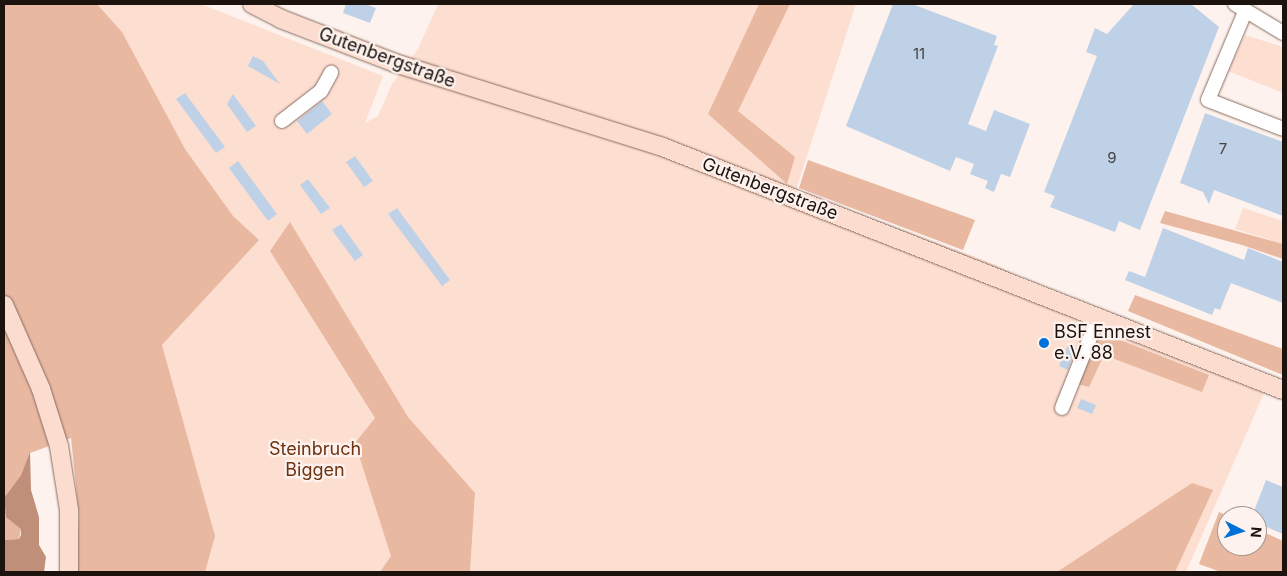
<!DOCTYPE html>
<html>
<head>
<meta charset="utf-8">
<style>
  body { margin:0 }
  #map { position:relative; width:1287px; height:576px; overflow:hidden; background:#fdf2ed; font-family:Inter,sans-serif }
  div>[style] { position:absolute }
  .green>* { inset:0; background:#fddfd1 }
  .forest>* { inset:0; background:#e9b8a1 }
  .water>* { inset:0; background:#bf8f7a }
  .building>* { inset:0; background:#bfd1e7 }
  .roads { filter:drop-shadow(0 0 1px #866d62) drop-shadow(0 0 1px #866d62) }
  .minor>* { height:14px; margin:-7px; padding:0 7px; transform-origin:7px; border-radius:7px; background:#fff }
  .major>* { height:18px; margin:-9px; padding:0 9px; transform-origin:9px; border-radius:9px; background:#fcdcce }
  .dots>* { width:14px; height:14px; translate:-50% -50%; box-sizing:border-box; border:2px solid #fdf2ed; border-radius:50% }
  span { translate:-50% -50%; white-space:nowrap; text-align:center; line-height:1.15; -webkit-text-stroke:4.5px #fdf2ed; paint-order:stroke }
  .number-label { font-size:15px; color:#454244 }
  .number-label span { -webkit-text-stroke-width:0 }
  .street-label { font-size:18px; color:#1c130e }
  .poi-label { font-size:18px; color:#1c130e }
  .left { translate:0 -50%; text-align:left }
  .park-label { font-size:18px; color:#6e3212 }
  .frame { position:absolute; inset:0; border:5px solid #1c130e; pointer-events:none }
  .north { position:absolute; left:1217px; top:506px; width:50px; height:50px; box-sizing:border-box; background:#fdf2ed; border:1px solid #a39994; border-radius:50%; rotate:95deg; font-size:14px; font-weight:700; line-height:20px; text-align:center; color:#1c130e }
  .north::after { content:''; display:block; margin:auto; width:18px; height:22px; background:#0071d8; clip-path:polygon(50% 0,100% 100%,50% 72%,0 100%) }
</style>
</head>
<body>
<div id="map">
  <div class="green">
    <i style="clip-path:polygon(4px 4px,122px 32px,97px 4px,201px 4px,383px 76px,365px 123px,378px 116px,392px 84px,418px 49px,438px 4px,856px 4px,796px 190px,996px 265px,1098px 318px,1265px 391px,1186px 572px,470px 572px,475px 493px,403px 572px,186px 572px,201px 486px,162px 345px,182px 324px)"></i>
    <i style="clip-path:polygon(1245px 35px,1283px 47px,1283px 93px,1228px 71px)"></i>
    <i style="clip-path:polygon(1243px 208px,1283px 221px,1283px 244px,1235px 229px)"></i>
  </div>
  <div class="forest">
    <i style="clip-path:polygon(4px 4px,97px 4px,122px 32px,185px 149px,233px 216px,259px 240px,162px 345px,215px 536px,205px 572px,76px 572px,79px 516px,71px 438px,30px 453px,21px 475px,4px 498px)"></i>
    <i style="clip-path:polygon(759px 4px,790px 4px,738px 111px,795px 157px,787px 184px,708px 114px)"></i>
    <i style="clip-path:polygon(808px 160px,975px 220px,963px 250px,799px 188px)"></i>
    <i style="clip-path:polygon(1165px 211px,1283px 244px,1283px 259px,1242px 245px,1160px 223px)"></i>
    <i style="clip-path:polygon(290px 222px,408px 417px,475px 493px,470px 572px,380px 572px,391px 556px,355px 443px,375px 418px,270px 251px)"></i>
    <i style="clip-path:polygon(1135px 295px,1283px 349px,1283px 375px,1128px 311px)"></i>
    <i style="clip-path:polygon(1100px 332px,1209px 375px,1202px 392px,1104px 355px,1089px 387px,1077px 384px)"></i>
    <i style="clip-path:polygon(1192px 483px,1213px 490px,1175px 572px,1057px 572px)"></i>
    <i style="clip-path:polygon(4px 510px,21px 529px,19px 539px,4px 540px)"></i>
    <i style="clip-path:polygon(1219px 512px,1228px 516px,1227px 546px,1257px 546px,1257px 529px,1283px 541px,1283px 572px,1221px 572px,1199px 564px)"></i>
  </div>
  <div class="water">
    <i style="clip-path:polygon(30px 452px,31px 490px,39px 517px,39px 545px,46px 557px,44px 572px,4px 572px,4px 540px,19px 539px,21px 535px,21px 529px,6px 517px,4px 498px,21px 475px)"></i>
  </div>
  <div class="building">
    <i style="clip-path:polygon(346px 4px,365px 4px,376px 8px,370px 23px,343px 13px)"></i>
    <i style="clip-path:polygon(893px 4px,912px 4px,997px 36px,994px 45px,998px 46px,968px 124px,986px 131px,994px 110px,1030px 124px,1010px 177px,1001px 174px,994px 192px,985px 188px,988px 181px,970px 174px,974px 164px,956px 157px,950px 171px,846px 126px)"></i>
    <i style="clip-path:polygon(1134px 4px,1191px 4px,1219px 27px,1140px 230px,1119px 221px,1115px 232px,1050px 207px,1055px 196px,1044px 192px,1097px 56px,1086px 52px,1095px 28px,1107px 34px)"></i>
    <i style="clip-path:polygon(253px 56px,263px 61px,280px 84px,248px 66px)"></i>
    <i style="clip-path:polygon(185px 93px,225px 147px,216px 153px,176px 99px)"></i>
    <i style="clip-path:polygon(233px 94px,256px 126px,247px 132px,227px 104px)"></i>
    <i style="clip-path:polygon(322px 101px,332px 114px,307px 134px,297px 121px)"></i>
    <i style="clip-path:polygon(1205px 113px,1283px 142px,1283px 216px,1214px 190px,1209px 204px,1203px 192px,1180px 183px)"></i>
    <i style="clip-path:polygon(355px 156px,373px 181px,364px 187px,346px 162px)"></i>
    <i style="clip-path:polygon(238px 161px,277px 214px,268px 221px,229px 168px)"></i>
    <i style="clip-path:polygon(308px 179px,330px 208px,321px 214px,300px 185px)"></i>
    <i style="clip-path:polygon(397px 208px,450px 280px,442px 286px,388px 214px)"></i>
    <i style="clip-path:polygon(341px 224px,363px 255px,355px 261px,332px 230px)"></i>
    <i style="clip-path:polygon(1163px 228px,1244px 260px,1248px 248px,1283px 262px,1283px 303px,1231px 283px,1220px 310px,1215px 308px,1212px 315px,1125px 280px,1129px 271px,1145px 277px)"></i>
    <i style="clip-path:polygon(1068px 345px,1076px 348px,1068px 370px,1059px 366px)"></i>
    <i style="clip-path:polygon(1081px 399px,1096px 405px,1092px 414px,1077px 408px)"></i>
    <i style="clip-path:polygon(1266px 480px,1283px 487px,1283px 534px,1257px 523px,1257px 516px,1252px 516px)"></i>
  </div>
  <div class="roads">
    <div class="minor">
      <i style="left:1235px;top:4px;width:56px;rotate:31.1deg"></i>
      <i style="left:1245px;top:12px;width:95px;rotate:112.8deg"></i>
      <i style="left:1208px;top:100px;width:80px;rotate:21.1deg"></i>
      <i style="left:282px;top:121px;width:49px;rotate:-37.6deg"></i>
      <i style="left:321px;top:91px;width:21px;rotate:-61deg"></i>
      <i style="left:1062px;top:408px;width:97px;rotate:-68.2deg"></i>
    </div>
    <div class="major">
      <i style="left:252px;top:4px;width:33px;rotate:27deg"></i>
      <i style="left:281px;top:19px;width:122px;rotate:21.1deg"></i>
      <i style="left:395px;top:63px;width:278px;rotate:17.4deg"></i>
      <i style="left:660px;top:146px;width:669px;rotate:21.39deg"></i>
      <i style="left:4px;top:305px;width:92px;rotate:66.2deg"></i>
      <i style="left:41px;top:389px;width:60px;rotate:72.5deg"></i>
      <i style="left:59px;top:446px;width:65px;rotate:81.1deg"></i>
      <i style="left:69px;top:510px;width:62px;rotate:90deg"></i>
    </div>
  </div>
  <div class="dots">
    <i style="left:1044px;top:343px;background:#0071d8"></i>
  </div>
  <div class="number-label">
    <span style="left:919px;top:54px">11</span>
    <span style="left:1223px;top:149px">7</span>
    <span style="left:1112px;top:158px">9</span>
  </div>
  <div class="street-label">
    <span style="left:387px;top:58px;rotate:20deg">Gutenbergstraße</span>
    <span style="left:770px;top:189px;rotate:21deg">Gutenbergstraße</span>
  </div>
  <div class="poi-label">
    <span class="left" style="left:1054px;top:343px">BSF Ennest<br>e.V. 88</span>
  </div>
  <div class="park-label">
    <span style="left:315px;top:460px">Steinbruch<br>Biggen</span>
  </div>
  <div class="frame"></div>
  <div class="north">N</div>
</div>
</body>
</html>
